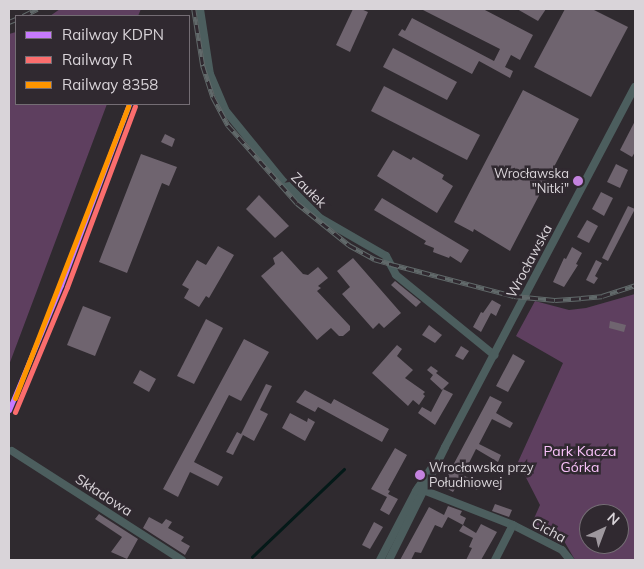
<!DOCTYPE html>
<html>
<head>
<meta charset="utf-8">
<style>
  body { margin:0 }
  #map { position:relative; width:644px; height:569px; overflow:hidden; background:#2f2a2f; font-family:Mulish,sans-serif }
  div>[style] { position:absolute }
  .green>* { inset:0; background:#5e3f5f }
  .stream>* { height:2.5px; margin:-1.25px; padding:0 1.25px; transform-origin:1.25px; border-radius:1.25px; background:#041918 }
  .building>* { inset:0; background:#6f646f }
  .minor>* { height:8px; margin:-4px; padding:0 4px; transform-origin:4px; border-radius:4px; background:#4c5e5e }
  .rail>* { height:4.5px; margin-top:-2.25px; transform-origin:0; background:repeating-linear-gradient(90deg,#302930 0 8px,#61696a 0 16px); box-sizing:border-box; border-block:1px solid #61696a }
  .rail-1>* { height:5px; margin:-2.5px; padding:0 2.5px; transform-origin:2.5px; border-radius:2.5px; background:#c77afe }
  .rail-2>* { height:5px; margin:-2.5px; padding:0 2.5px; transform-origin:2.5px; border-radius:2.5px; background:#fb6d6d }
  .rail-3>* { height:5px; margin:-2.5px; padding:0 2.5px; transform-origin:2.5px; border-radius:2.5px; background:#ff9500 }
  .dots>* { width:14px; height:14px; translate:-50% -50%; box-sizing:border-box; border:2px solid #302930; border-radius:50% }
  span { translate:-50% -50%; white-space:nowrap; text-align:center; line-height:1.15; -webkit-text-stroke:5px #302930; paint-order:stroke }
  .bus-label { font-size:13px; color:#d9d4d9 }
  .right { translate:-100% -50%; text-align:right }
  .left { translate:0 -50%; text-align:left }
  .street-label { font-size:14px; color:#d9d4d9 }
  .park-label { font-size:14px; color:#f9c2fa }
  .frame { position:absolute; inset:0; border:10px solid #d9d4d9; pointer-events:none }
  .legend { position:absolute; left:15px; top:15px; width:175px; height:90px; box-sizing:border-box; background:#302930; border:1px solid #746d74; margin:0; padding:6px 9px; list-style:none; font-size:15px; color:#d9d4d9 }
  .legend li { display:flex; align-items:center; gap:10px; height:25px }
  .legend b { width:25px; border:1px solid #746d74 }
  .north { position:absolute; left:579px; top:504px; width:50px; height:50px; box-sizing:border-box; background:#302930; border:1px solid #746d74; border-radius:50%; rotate:43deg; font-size:14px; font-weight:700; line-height:20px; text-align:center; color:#d9d4d9 }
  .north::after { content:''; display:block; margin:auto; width:18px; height:22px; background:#9e989e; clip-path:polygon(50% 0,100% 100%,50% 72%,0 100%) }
</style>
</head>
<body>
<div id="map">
  <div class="green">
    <i style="clip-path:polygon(60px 9px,141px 9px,138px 16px,50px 16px)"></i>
    <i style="clip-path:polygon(16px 32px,16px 104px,107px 104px,9px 365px,9px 34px)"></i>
    <i style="clip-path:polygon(evenodd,635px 294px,635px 560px,575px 560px,564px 541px,532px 523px,540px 505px,518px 462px,563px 363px,516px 336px,535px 301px,569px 310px,586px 308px,635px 294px,589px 514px,619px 514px,619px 544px,589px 544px,589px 514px)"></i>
  </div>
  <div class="stream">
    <i style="left:252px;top:557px;width:127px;rotate:-43.7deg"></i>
  </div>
  <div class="building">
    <i style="clip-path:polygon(353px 9px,361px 9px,368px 12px,350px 52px,336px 45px)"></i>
    <i style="clip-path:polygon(421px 9px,483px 9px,533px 35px,520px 60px,511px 55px,505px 67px,513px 71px,510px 78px,479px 61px,472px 74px,398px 35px,402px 29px,405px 31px,412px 18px,494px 61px,500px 49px)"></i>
    <i style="clip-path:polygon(517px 9px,546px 9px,538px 21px)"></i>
    <i style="clip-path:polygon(565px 9px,592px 9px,628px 27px,591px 97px,534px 67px)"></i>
    <i style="clip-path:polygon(393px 48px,457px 82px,447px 100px,383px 67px)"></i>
    <i style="clip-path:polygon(384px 86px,480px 135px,467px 160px,371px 111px)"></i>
    <i style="clip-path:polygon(523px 90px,579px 119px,510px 251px,474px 229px,473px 232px,454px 222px)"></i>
    <i style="clip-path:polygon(635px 121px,635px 152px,632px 157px,620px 150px)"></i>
    <i style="clip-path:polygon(165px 134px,175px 139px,172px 147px,161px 142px)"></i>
    <i style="clip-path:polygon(393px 150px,411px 160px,413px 157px,444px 175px,442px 179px,453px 186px,437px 213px,377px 176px)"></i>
    <i style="clip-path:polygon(141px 154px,177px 167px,169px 186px,162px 183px,127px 273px,99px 262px)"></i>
    <i style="clip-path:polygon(616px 164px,628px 170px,620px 188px,607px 182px)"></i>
    <i style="clip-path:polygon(601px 192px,613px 198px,604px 216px,592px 209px)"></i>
    <i style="clip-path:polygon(259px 195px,289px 226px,275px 238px,246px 209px)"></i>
    <i style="clip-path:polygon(382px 198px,469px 250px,461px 263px,450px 256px,449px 258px,433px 252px,434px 248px,424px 244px,426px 241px,374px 210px)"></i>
    <i style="clip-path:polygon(628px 206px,635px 209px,608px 261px,602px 258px)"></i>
    <i style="clip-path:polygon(587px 220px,598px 226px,589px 243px,577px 237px)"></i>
    <i style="clip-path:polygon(218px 246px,234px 255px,209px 298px,206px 296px,199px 307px,184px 298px,189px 289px,182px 285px,197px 260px,206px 265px)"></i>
    <i style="clip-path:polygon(572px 247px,582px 253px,576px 264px,578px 265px,564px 287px,553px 282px,564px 258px,566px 259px)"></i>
    <i style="clip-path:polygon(282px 251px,303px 274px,308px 275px,318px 267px,328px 278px,318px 286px,321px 288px,317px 291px,350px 326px,350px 330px,343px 336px,339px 336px,331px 328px,317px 340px,261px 276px,275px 264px,273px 258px)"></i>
    <i style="clip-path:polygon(353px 258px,401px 313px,384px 328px,379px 323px,373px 329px,342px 294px,350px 287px,337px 271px)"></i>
    <i style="clip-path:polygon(596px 260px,602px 263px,595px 276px,598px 278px,594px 284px,586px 280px)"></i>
    <i style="clip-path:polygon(395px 281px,421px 302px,416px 307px,391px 285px)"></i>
    <i style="clip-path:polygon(492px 300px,501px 305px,496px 316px,491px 313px,481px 332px,473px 327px,481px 312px,483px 313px)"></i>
    <i style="clip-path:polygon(83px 306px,111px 317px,95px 356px,67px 345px)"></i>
    <i style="clip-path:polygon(206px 319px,223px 328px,194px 384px,177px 376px)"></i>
    <i style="clip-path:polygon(610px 321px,626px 325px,624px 332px,609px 328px)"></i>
    <i style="clip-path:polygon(429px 325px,442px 335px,435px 343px,422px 335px)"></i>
    <i style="clip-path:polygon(244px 339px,269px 352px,241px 401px,229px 395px,194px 462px,223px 477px,218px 486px,190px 472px,178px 497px,163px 489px)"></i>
    <i style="clip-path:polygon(397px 345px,402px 349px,397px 356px,413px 370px,405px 378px,425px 392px,423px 394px,425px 396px,419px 405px,413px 400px,408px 406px,372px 373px)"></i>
    <i style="clip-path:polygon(461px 346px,469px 351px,463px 360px,455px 356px)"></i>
    <i style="clip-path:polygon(513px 354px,525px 361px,508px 392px,496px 386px)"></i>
    <i style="clip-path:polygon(431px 366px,438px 371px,436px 373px,449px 383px,442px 390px,430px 379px,433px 375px,427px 370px)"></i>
    <i style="clip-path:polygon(140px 370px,156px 379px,149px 392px,133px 383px)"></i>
    <i style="clip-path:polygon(266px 384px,272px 386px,260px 410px,268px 414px,254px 441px,243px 435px,233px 455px,226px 452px,237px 432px,243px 435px,241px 434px)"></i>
    <i style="clip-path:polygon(443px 389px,453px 394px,435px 425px,418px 413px,422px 407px,431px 412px)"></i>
    <i style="clip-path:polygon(305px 390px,331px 404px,334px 399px,389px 429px,382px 442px,318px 407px,315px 412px,296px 402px)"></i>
    <i style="clip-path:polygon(490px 396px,502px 402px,496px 413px,513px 423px,510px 428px,492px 419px,479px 444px,501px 455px,498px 462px,476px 449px,463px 475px,480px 484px,477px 490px,460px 481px,453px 492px,442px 486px)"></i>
    <i style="clip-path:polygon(290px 413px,307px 422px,308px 418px,315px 422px,305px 441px,282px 428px)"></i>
    <i style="clip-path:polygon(395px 448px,407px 455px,388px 490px,390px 491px,388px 494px,398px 499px,389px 515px,380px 510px,387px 497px,371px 489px)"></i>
    <i style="clip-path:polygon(495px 504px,512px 510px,509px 517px,492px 511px)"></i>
    <i style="clip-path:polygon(448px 506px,462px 511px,460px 515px,466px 518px,463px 525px,448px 517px,442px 528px,435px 525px,421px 553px,415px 552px,411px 560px,400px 560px,429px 507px,444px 515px)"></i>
    <i style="clip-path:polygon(99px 514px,138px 539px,127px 559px,111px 552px,122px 537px,95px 519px)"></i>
    <i style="clip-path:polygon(149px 517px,162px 524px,166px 519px,172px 522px,168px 528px,184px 537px,181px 541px,190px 546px,185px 555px,143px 528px)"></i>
    <i style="clip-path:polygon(374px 522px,383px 527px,370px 549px,362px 545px)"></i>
    <i style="clip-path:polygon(481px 524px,497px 532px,481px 560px,466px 560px,472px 548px,469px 547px,473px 538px,459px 531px,463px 525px,476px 533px)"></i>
  </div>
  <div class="minor">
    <i style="left:200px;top:9px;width:66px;rotate:81.3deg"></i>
    <i style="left:210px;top:74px;width:39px;rotate:67deg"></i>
    <i style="left:225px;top:110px;width:89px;rotate:50.9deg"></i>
    <i style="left:281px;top:179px;width:55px;rotate:45deg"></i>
    <i style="left:320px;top:218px;width:76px;rotate:29.9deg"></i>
    <i style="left:386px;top:256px;width:21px;rotate:62deg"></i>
    <i style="left:396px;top:275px;width:127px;rotate:39.2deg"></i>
    <i style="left:12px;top:451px;width:202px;rotate:32.7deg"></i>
    <i style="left:418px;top:488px;width:102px;rotate:21.3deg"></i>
    <i style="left:513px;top:525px;width:55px;rotate:27deg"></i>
    <i style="left:562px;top:550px;width:13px;rotate:51deg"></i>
    <i style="left:380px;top:560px;width:78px;rotate:-62.4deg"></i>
    <i style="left:416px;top:491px;width:30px;rotate:-56deg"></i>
    <i style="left:389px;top:560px;width:126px;rotate:-63.6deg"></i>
    <i style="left:445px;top:447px;width:407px;rotate:-62.2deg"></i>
    <i style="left:495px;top:560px;width:39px;rotate:-63deg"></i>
  </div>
  <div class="rail">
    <i style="left:194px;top:9px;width:58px;rotate:81deg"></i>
    <i style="left:203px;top:66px;width:33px;rotate:72deg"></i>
    <i style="left:213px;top:97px;width:32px;rotate:62deg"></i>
    <i style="left:228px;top:125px;width:104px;rotate:48.5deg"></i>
    <i style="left:297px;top:203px;width:67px;rotate:38.9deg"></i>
    <i style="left:349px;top:245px;width:29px;rotate:29deg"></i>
    <i style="left:374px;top:259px;width:18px;rotate:16deg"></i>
    <i style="left:391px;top:264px;width:127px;rotate:14.6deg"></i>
    <i style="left:514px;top:296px;width:41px;rotate:5.6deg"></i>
    <i style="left:555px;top:300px;width:26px;rotate:-4deg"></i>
    <i style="left:581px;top:298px;width:21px;rotate:-5deg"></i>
    <i style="left:602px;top:296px;width:35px;rotate:-18deg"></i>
    <i style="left:23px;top:16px;width:16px;rotate:-27deg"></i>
    <i style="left:9px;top:22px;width:8px;rotate:-23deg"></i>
  </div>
  <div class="rail-1">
    <i style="left:9px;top:410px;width:135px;rotate:-67.4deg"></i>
    <i style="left:61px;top:285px;width:193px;rotate:-69.4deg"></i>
  </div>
  <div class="rail-2">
    <i style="left:15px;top:412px;width:135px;rotate:-67.4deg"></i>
    <i style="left:67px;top:287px;width:193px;rotate:-69.4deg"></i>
  </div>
  <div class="rail-3">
    <i style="left:15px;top:398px;width:313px;rotate:-68.8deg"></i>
  </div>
  <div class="dots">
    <i style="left:578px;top:181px;background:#c483df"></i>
    <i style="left:420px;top:475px;background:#c483df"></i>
  </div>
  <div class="bus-label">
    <span class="right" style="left:569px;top:181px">Wrocławska<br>"Nitki"</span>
    <span class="left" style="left:429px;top:475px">Wrocławska przy<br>Południowej</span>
  </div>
  <div class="street-label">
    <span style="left:309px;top:190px;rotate:45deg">Zaułek</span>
    <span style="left:529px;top:261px;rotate:-62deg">Wrocławska</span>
    <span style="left:104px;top:495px;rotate:33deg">Składowa</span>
    <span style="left:549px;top:530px;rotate:28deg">Cicha</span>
  </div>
  <div class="park-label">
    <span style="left:580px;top:459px">Park Kacza<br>Górka</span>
  </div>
  <div class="frame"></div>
  <ul class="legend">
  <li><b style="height:6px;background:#c77afe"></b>Railway KDPN</li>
  <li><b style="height:6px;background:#fb6d6d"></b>Railway R</li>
  <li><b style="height:6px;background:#ff9500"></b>Railway 8358</li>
  </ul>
  <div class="north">N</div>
</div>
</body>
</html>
